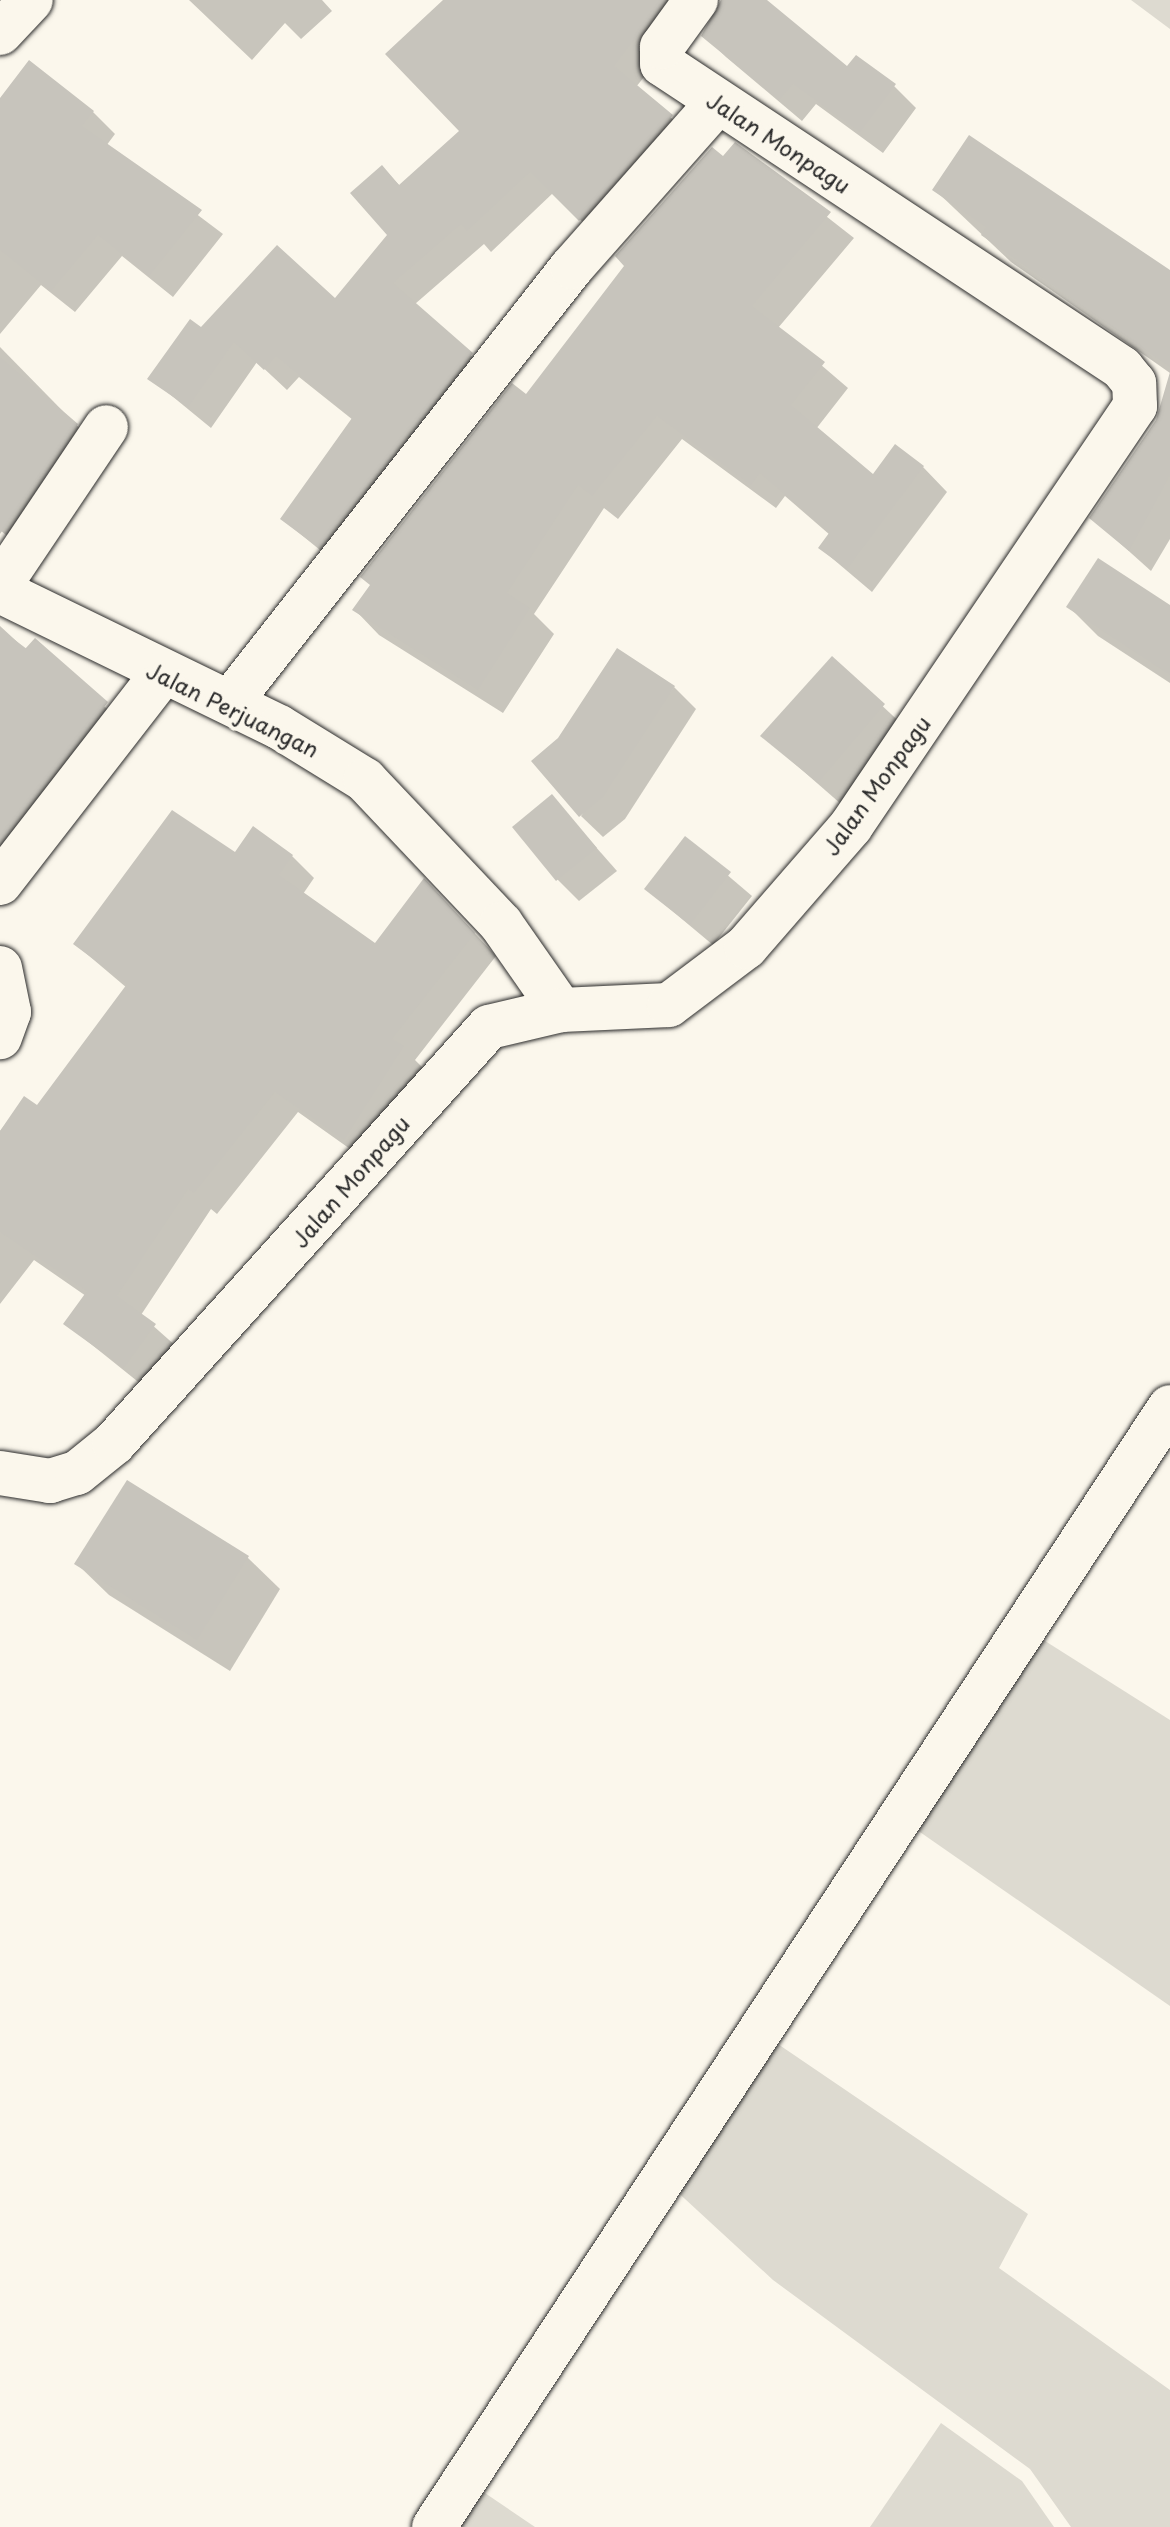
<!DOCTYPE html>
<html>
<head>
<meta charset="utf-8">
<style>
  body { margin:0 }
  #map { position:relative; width:1170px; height:2527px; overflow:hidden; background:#fbf7ec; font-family:"Playpen Sans",sans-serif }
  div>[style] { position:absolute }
  .green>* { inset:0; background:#dddad0 }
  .shadow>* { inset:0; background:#0003 }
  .building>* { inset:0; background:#c7c4bc }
  .roads { filter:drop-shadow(0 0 2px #2b2b2b) drop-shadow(0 0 2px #2b2b2b) }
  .street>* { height:44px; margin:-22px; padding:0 22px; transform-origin:22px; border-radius:22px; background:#fbf7ec }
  span { translate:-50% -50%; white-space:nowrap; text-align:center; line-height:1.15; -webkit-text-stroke:8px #fbf7ec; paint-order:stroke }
  .street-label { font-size:22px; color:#2b2b2b }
</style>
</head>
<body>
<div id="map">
  <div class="green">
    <i style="clip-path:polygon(1131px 0,1170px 0,1170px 29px)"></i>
    <i style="clip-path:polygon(1034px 1634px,1170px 1720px,1170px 2006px,917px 1830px)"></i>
    <i style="clip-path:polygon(772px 2040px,1028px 2214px,999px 2268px,1170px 2390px,1170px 2527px,1071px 2527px,1030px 2469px,773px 2280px,672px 2187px)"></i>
    <i style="clip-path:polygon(941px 2423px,1022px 2481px,1054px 2527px,870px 2527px)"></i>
    <i style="clip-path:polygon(479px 2489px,535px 2527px,448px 2527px)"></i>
  </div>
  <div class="shadow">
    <i style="clip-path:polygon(189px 0,322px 0,332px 11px,301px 39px,285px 23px,252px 60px)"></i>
    <i style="clip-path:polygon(447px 0,706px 0,636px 87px,694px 138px,602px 241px,553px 193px,491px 252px,484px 244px,415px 304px,493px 376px,342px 568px,282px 519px,353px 420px,299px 377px,287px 390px,257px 362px,211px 428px,150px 378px,201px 329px,336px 301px,390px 235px,382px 167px,400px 186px,462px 131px)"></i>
    <i style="clip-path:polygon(729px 0,764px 0,848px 69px,894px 86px,916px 108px,883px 153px,816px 104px,802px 121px,726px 57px,704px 35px)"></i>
    <i style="clip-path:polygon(0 103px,93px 112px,115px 134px,106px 146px,223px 234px,173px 297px,122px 256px,75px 312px,41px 285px,0 334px)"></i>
    <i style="clip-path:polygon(735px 145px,854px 238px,778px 328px,848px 388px,816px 429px,873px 477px,923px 467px,947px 492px,872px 592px,820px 548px,830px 535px,785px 496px,776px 508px,682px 439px,618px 519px,604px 508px,534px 614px,554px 634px,503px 713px,379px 635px,355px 610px)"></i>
    <i style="clip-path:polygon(935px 190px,1170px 274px,1170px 373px,1011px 262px)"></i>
    <i style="clip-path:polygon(0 347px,99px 448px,26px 552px,0 530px)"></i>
    <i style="clip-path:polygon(1170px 437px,1170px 539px,1151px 571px,1092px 518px)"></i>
    <i style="clip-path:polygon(1068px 606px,1170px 607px,1170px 683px,1098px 636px)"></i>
    <i style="clip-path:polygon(0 629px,129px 725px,0 897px)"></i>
    <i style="clip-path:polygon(832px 659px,906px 728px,841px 804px,763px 736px)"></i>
    <i style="clip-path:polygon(674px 687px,696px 709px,625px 819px,603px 837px,581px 816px)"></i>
    <i style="clip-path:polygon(551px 796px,617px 871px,579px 901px,557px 879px)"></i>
    <i style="clip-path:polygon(685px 839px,752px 896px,713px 945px,646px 889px)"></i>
    <i style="clip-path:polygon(235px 855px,292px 856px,314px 878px,303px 894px,375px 946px,446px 903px,496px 956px,415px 1060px,425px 1070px,367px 1161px,298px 1112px,217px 1214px,211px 1209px,141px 1315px,177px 1347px,147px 1389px,66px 1324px,86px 1296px,34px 1260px,0 1304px,0 1131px,25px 1099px,37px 1108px,127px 988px,75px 944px)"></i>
    <i style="clip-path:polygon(128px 1483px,248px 1558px,280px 1589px,230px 1671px,109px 1595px,77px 1564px)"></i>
  </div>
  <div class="building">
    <i style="clip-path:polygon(443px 0,665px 0,614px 66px,673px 115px,579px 221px,530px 172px,467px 231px,461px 224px,393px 283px,473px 353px,319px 548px,280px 519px,352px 418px,276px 356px,264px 370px,234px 342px,188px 407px,147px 379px,190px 319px,201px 327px,277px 245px,335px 298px,387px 235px,350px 193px,382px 165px,399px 185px,459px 131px,385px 54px)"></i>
    <i style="clip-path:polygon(721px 0,767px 0,847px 66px,856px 55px,896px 84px,860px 132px,793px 84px,779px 100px,701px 36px)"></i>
    <i style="clip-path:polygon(29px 60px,94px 111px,82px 126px,202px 210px,149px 276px,98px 235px,51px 291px,0 250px,0 98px)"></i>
    <i style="clip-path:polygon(969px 135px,1170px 270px,1170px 367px,981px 235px,986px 227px,932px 190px)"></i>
    <i style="clip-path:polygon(735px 142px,831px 212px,752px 306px,825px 362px,791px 405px,873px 474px,895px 444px,924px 466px,847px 569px,818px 548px,829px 533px,760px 473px,751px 485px,657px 416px,592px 496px,578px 485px,507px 593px,530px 608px,478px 690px,352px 610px,370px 585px,360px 577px,512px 383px,526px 394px,624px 266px,615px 256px,712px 147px,723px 156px)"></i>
    <i style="clip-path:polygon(0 357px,78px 424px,0 534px)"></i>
    <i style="clip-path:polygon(1170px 372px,1170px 475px,1129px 551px,1089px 518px,1156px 420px)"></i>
    <i style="clip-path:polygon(1098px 558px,1170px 605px,1170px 675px,1066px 607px)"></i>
    <i style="clip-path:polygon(0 626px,25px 649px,35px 638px,108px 702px,0 842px)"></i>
    <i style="clip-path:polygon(617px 648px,675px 686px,603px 797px,579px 817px,531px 761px,558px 738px)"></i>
    <i style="clip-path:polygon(832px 656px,885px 704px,818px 783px,760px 736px)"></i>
    <i style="clip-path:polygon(552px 794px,597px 848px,556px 881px,512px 827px)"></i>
    <i style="clip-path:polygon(172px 810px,235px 852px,253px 826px,293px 855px,279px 875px,375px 943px,424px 878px,475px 933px,392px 1039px,404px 1046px,344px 1140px,275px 1092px,194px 1193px,188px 1189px,117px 1296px,156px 1324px,124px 1368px,63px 1324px,87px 1291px,0 1232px,0 1131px,24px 1096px,37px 1105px,127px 984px,73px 944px)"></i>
    <i style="clip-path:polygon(685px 836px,731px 872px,690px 925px,644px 889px)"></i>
    <i style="clip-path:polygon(127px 1480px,249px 1556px,197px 1640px,74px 1564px)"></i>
  </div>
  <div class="roads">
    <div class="street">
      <i style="left:0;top:33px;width:45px;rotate:-46.8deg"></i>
      <i style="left:0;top:585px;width:190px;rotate:-56.1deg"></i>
      <i style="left:0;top:591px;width:310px;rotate:26deg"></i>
      <i style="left:279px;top:727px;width:101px;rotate:31.6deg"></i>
      <i style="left:365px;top:780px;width:198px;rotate:46.6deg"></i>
      <i style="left:501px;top:924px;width:105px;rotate:55.1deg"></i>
      <i style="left:230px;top:702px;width:553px;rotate:-51.83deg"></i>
      <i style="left:572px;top:267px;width:220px;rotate:-48.5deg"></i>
      <i style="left:0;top:883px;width:266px;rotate:-52.2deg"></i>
      <i style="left:0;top:968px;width:45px;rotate:78.4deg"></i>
      <i style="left:9px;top:1012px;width:27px;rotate:110deg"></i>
      <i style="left:0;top:1473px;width:51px;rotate:9.1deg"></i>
      <i style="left:50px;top:1481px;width:28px;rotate:-17deg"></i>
      <i style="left:77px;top:1473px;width:48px;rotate:-39deg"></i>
      <i style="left:114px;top:1443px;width:560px;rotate:-47.97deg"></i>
      <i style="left:489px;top:1027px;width:74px;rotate:-13.3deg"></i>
      <i style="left:561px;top:1010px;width:108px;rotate:-2.7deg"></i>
      <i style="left:669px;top:1005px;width:96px;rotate:-37deg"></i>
      <i style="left:746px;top:947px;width:160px;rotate:-49deg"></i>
      <i style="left:851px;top:826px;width:507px;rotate:-55.93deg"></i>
      <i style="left:1135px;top:406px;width:23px;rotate:-92deg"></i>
      <i style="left:1134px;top:383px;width:19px;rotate:-129deg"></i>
      <i style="left:1122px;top:368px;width:551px;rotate:-146.54deg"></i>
      <i style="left:662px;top:64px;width:17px;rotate:-90deg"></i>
      <i style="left:662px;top:47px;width:58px;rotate:-54.1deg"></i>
      <i style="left:434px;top:2527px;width:1340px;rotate:-56.69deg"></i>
    </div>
  </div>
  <div class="street-label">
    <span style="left:779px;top:142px;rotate:33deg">Jalan Monpagu</span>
    <span style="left:233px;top:709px;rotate:26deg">Jalan Perjuangan</span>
    <span style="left:876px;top:785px;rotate:-54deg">Jalan Monpagu</span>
    <span style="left:350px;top:1181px;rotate:-49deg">Jalan Monpagu</span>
  </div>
</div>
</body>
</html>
